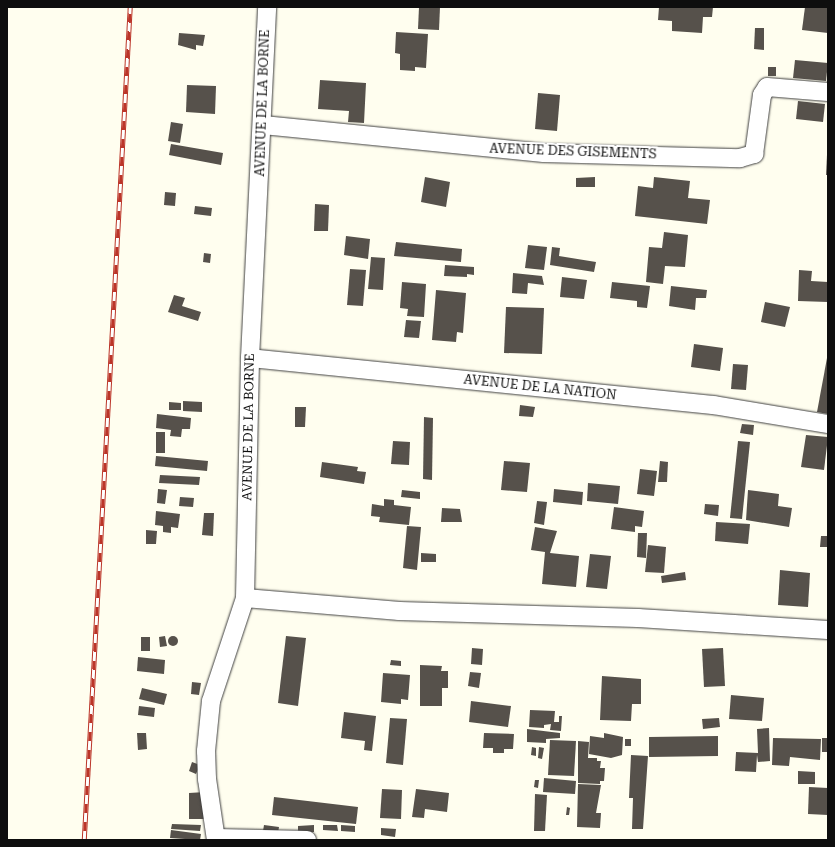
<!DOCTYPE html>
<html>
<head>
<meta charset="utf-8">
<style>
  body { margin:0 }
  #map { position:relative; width:835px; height:847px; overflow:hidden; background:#fffeef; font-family:"Roboto Serif",serif }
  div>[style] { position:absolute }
  .building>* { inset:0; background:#56514b }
  .round { border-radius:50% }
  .roads { filter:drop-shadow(0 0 1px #414141) drop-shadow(0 0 1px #414141) }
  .minor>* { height:18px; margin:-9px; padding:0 9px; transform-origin:9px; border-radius:9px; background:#fff }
  .rail>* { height:4.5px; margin-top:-2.25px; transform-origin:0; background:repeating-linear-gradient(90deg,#fff 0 9px,#bb3529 0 18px); box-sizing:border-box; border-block:1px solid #bb3529 }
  span { translate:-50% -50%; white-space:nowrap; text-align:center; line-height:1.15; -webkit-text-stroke:4px #fff; paint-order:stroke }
  .street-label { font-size:13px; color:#0e0e0e }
  .frame { position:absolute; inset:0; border:8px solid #0e0e0e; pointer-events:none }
</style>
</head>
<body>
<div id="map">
  <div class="building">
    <i style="clip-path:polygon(419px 7px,440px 7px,439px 30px,418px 29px)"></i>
    <i style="clip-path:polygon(659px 7px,713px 7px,712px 17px,703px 17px,702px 33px,672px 31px,672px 21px,658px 20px)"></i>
    <i style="clip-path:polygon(805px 7px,828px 7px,828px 33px,802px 30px)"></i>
    <i style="clip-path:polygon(755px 28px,764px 28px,764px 50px,754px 49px)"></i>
    <i style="clip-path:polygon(396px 32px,428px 34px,426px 68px,415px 67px,415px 71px,400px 70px,400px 54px,395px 53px)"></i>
    <i style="clip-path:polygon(179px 33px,205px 35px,203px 46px,196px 45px,196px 50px,178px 45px)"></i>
    <i style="clip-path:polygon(795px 60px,828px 63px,826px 81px,793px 78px)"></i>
    <i style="clip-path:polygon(768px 67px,776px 67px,776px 76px,768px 76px)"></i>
    <i style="clip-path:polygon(320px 80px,366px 83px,364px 123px,348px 122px,349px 111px,318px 109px)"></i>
    <i style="clip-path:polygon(187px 85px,216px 86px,215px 114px,186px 112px)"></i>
    <i style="clip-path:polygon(538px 93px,560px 95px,557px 131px,535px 129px)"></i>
    <i style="clip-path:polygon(798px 101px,825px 104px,823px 122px,796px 119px)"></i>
    <i style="clip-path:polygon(171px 122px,183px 124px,180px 143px,168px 141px)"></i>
    <i style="clip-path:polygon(171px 144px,223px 153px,221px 165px,169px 155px)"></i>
    <i style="clip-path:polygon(827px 155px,828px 155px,828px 175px,826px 175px)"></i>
    <i style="clip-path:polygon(425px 177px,450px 182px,446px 207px,421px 202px)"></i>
    <i style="clip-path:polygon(595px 177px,595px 187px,576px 187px,576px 178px)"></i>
    <i style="clip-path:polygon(654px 177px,690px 181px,688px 198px,710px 200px,707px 224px,635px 216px,638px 186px,653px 188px)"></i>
    <i style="clip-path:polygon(165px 192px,176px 193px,175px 206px,164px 205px)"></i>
    <i style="clip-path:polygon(315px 204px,329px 205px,328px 231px,314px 231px)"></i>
    <i style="clip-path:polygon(195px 206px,212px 208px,211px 216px,194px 214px)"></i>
    <i style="clip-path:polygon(664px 232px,688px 235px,685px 267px,665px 266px,663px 284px,646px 282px,649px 247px,662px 248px)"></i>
    <i style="clip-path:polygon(346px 236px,370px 239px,368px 259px,344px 255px)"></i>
    <i style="clip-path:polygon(396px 242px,462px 249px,461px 262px,394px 256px)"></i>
    <i style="clip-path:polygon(528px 245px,547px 247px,544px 270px,525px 268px)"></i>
    <i style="clip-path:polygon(552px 247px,560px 248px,559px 256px,596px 262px,594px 272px,550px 265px)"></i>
    <i style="clip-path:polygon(204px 253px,211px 254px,210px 263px,203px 262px)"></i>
    <i style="clip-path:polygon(371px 257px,385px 258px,383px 290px,368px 289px)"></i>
    <i style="clip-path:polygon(445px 265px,474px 267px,474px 275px,467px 274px,467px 277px,444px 276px)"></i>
    <i style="clip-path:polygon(350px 269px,366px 270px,363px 306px,347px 305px)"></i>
    <i style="clip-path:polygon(799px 270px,812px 271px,811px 281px,828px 282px,828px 302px,798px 301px)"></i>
    <i style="clip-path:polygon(513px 273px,542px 276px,544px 285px,528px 283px,527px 294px,512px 293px)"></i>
    <i style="clip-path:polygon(562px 277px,587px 280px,584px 299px,560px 297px)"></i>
    <i style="clip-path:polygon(402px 282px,426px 284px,424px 317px,407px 316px,408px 309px,400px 308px)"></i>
    <i style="clip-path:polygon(612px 282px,650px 286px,647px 308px,637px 307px,637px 301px,610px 298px)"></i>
    <i style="clip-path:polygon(671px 286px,707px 290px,706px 298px,696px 298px,695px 310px,669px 306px)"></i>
    <i style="clip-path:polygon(436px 290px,466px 293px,463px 333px,457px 332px,456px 342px,432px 340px)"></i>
    <i style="clip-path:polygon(174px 295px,185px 298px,182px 306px,201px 312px,198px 321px,168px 312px)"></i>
    <i style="clip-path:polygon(765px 302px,790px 307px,785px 327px,761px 322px)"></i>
    <i style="clip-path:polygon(506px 307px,544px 308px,542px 354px,504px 353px)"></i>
    <i style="clip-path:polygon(406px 320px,421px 321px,419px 338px,404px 337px)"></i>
    <i style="clip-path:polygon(694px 344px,723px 348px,720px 371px,691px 367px)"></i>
    <i style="clip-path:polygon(827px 358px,828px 358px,828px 414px,817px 412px)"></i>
    <i style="clip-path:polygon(733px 364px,748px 365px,746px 390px,731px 389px)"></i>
    <i style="clip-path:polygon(183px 401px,202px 402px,202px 412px,183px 411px)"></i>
    <i style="clip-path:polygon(169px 402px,181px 403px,181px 410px,169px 410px)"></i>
    <i style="clip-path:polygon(520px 405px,535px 407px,533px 417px,519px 416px)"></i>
    <i style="clip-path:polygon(295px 407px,306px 407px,305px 427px,295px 427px)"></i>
    <i style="clip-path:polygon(157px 414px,191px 418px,190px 429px,182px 429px,181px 437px,170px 436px,171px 430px,156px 428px)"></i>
    <i style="clip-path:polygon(424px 417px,433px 418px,432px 480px,423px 479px)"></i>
    <i style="clip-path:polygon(742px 424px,754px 425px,753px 435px,740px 433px)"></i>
    <i style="clip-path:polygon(156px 432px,165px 432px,165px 453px,156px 453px)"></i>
    <i style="clip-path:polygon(806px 435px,828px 437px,824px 470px,801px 467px)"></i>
    <i style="clip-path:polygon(393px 441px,410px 442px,409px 465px,391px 464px)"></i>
    <i style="clip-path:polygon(738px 441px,750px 442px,742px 519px,730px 518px)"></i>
    <i style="clip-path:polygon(156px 456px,208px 461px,207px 471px,155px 466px)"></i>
    <i style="clip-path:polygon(504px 461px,530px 463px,527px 492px,501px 490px)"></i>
    <i style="clip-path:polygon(660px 461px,668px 462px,667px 482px,658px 482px)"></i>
    <i style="clip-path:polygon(322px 462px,358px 467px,357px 471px,366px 472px,364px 484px,320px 477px)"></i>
    <i style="clip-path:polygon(640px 469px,657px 471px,654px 496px,637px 494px)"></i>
    <i style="clip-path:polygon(160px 475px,200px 477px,199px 485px,159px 483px)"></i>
    <i style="clip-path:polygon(588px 483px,620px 486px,618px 504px,587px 501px)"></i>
    <i style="clip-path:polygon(158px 489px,167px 490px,165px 504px,157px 503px)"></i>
    <i style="clip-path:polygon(554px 489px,583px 492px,582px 505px,553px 502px)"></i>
    <i style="clip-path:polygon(402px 490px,420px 492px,420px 499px,401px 497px)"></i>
    <i style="clip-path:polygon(748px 490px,779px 494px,778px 506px,792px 508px,789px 527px,746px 520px)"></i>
    <i style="clip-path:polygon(180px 497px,194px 498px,193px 507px,179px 506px)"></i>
    <i style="clip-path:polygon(384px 499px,394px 500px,394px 505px,411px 507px,409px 525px,379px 522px,380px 517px,371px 516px,372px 504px,384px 506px)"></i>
    <i style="clip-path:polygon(537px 501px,547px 502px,544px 525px,534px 523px)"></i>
    <i style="clip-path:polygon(705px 504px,719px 505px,718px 516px,704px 514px)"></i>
    <i style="clip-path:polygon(614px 507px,644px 511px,642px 527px,635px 526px,635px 532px,611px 529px)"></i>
    <i style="clip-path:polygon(442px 508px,460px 509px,462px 522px,441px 522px)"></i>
    <i style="clip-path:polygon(156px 511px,180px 514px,178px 528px,171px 527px,171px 533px,163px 532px,163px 526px,155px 525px)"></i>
    <i style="clip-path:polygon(204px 513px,214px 513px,213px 536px,202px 535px)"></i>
    <i style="clip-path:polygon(716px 522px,750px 524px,748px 544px,715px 541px)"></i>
    <i style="clip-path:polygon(407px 526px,421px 527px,417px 570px,403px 568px)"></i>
    <i style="clip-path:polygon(535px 527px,557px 531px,550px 553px,579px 556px,576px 587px,542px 584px,545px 552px,531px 550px)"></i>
    <i style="clip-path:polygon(146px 530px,157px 531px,156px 544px,146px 544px)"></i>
    <i style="clip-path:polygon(638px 533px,647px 533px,646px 558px,637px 557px)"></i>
    <i style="clip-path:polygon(821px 536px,828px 536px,828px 547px,820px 547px)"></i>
    <i style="clip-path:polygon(648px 545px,666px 547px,664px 573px,645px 572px)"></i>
    <i style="clip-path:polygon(421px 553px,436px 554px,436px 562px,421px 562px)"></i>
    <i style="clip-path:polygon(590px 554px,611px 556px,607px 589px,586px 587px)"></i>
    <i style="clip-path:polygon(780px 570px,810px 573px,808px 607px,778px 605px)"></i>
    <i style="clip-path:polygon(685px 572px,686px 580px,662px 583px,661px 576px)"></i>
    <i style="clip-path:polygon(165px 636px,167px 646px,160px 647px,159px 637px)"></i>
    <i style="clip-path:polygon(286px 636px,306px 638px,298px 706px,278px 703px)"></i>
    <i class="round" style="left:168px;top:636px;width:10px;height:10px"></i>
    <i style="clip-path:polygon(141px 637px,150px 637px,150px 651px,141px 651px)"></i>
    <i style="clip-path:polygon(472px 648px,483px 649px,482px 665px,471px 664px)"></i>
    <i style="clip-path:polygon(723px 648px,725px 686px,704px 687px,702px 649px)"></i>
    <i style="clip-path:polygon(138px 657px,165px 660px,164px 674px,137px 671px)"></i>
    <i style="clip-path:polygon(391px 660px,401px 661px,401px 666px,390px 665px)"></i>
    <i style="clip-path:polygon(420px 665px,442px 666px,441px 671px,448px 671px,448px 688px,442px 688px,442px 706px,420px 706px)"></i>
    <i style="clip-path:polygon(470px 672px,481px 673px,479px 688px,468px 686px)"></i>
    <i style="clip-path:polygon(383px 673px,410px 675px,408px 700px,401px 699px,401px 704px,381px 702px)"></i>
    <i style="clip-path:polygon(602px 676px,641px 679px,641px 704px,632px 704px,631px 721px,600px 720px)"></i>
    <i style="clip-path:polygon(192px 682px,201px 683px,199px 695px,191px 694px)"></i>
    <i style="clip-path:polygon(142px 688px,167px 694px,164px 705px,139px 699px)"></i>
    <i style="clip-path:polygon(731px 695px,764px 698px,762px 721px,729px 719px)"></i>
    <i style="clip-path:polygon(471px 701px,511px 706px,508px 727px,469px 722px)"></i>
    <i style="clip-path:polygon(139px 706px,155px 708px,154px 717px,138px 715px)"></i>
    <i style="clip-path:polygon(530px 710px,555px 711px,554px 722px,559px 722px,559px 716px,562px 716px,561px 731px,550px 730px,551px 724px,544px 725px,544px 728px,529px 727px)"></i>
    <i style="clip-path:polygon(344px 712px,376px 716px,372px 751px,364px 750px,365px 741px,341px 738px)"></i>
    <i style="clip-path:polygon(390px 718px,407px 719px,403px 765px,386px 763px)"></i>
    <i style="clip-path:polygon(719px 718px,720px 727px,703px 729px,702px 719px)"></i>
    <i style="clip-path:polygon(769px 728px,770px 761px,758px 762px,757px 755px,756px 772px,735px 771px,736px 752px,758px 753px,757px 729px)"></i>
    <i style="clip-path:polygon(527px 729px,560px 733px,560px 738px,546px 739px,546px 743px,527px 742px)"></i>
    <i style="clip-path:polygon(137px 733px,146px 733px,147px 749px,138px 750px)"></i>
    <i style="clip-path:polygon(484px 733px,514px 734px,513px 749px,504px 749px,504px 753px,493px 753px,493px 748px,483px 748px)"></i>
    <i style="clip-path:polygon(604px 733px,623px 737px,622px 755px,611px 758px,589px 754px,590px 736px,604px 738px)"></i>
    <i style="clip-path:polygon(718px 736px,718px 756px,649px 757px,649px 737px)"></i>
    <i style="clip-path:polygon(773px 738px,821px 739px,820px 760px,790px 757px,789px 766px,772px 765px)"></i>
    <i style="clip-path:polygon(822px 738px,828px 738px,828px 752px,822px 752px)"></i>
    <i style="clip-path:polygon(625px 739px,631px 739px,631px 746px,625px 746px)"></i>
    <i style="clip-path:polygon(550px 740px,576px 741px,574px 776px,548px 775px)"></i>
    <i style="clip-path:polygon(578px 741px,589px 742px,588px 758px,597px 758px,597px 761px,601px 761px,600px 768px,605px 768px,604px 781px,600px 781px,600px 784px,578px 783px)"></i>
    <i style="clip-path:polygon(532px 747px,536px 748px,536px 756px,531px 755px)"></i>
    <i style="clip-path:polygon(539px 747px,544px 748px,542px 759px,538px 758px)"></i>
    <i style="clip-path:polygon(631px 755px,648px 756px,643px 829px,632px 829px,633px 798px,629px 798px)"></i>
    <i style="clip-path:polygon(192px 762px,200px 765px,196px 774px,189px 771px)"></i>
    <i style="clip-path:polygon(798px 771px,815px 772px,815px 784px,798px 784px)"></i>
    <i style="clip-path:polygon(544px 778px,576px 781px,575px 794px,543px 792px)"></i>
    <i style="clip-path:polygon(535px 780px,539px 780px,538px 788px,534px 787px)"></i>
    <i style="clip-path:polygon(578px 784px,601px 785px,596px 813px,601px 813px,600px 828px,577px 827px)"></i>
    <i style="clip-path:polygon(809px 787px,828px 788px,828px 815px,808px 814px)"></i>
    <i style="clip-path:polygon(382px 789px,402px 790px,401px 819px,380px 818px)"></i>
    <i style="clip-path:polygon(416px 789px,449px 793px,447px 812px,425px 809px,424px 818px,412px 817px)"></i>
    <i style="clip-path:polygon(205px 792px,205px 819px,189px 819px,189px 793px)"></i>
    <i style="clip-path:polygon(535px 794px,547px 795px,545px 831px,534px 831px)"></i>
    <i style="clip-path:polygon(274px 797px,358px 807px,356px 824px,272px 815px)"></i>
    <i style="clip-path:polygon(567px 807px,570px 808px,569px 815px,566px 815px)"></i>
    <i style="clip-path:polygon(172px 824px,201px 825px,200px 831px,171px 829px)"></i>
    <i style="clip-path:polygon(264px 825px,279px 827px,278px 833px,263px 831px)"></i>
    <i style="clip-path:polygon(314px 825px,314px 832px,298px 832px,298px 826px)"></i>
    <i style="clip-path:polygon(323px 825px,337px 825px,338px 831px,323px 830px)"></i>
    <i style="clip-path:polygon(341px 825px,355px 826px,355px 832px,341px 831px)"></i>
    <i style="clip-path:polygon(381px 828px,396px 829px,395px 837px,381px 835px)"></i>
    <i style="clip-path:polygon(171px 830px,201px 834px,200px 840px,170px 838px)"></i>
  </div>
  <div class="roads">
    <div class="minor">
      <i style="left:263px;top:125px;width:282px;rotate:5.7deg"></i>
      <i style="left:544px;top:153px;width:196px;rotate:1.5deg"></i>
      <i style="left:740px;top:158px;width:15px;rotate:-16deg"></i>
      <i style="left:754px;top:154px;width:60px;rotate:-82.3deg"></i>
      <i style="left:762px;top:95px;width:9px;rotate:-58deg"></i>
      <i style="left:767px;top:87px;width:61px;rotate:4.7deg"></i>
      <i style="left:250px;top:358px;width:466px;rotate:5.8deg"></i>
      <i style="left:714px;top:405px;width:116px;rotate:9.5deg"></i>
      <i style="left:245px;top:598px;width:155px;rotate:4.8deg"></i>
      <i style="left:399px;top:611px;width:239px;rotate:1.7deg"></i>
      <i style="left:638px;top:618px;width:190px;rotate:3.6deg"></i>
      <i style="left:216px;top:838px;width:91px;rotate:1.3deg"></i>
      <i style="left:216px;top:840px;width:62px;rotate:-98.4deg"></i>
      <i style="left:207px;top:779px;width:28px;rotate:-92deg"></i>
      <i style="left:206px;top:751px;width:50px;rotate:-84.3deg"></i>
      <i style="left:211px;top:701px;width:108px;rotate:-71.7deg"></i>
      <i style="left:245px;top:598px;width:240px;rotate:-88.8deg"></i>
      <i style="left:250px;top:358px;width:351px;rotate:-87.2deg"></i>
    </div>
  </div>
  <div class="rail">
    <i style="left:84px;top:840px;width:834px;rotate:-86.84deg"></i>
  </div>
  <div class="street-label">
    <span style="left:263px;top:103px;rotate:-88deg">AVENUE DE LA BORNE</span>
    <span style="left:573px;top:152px;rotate:2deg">AVENUE DES GISEMENTS</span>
    <span style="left:540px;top:388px;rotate:6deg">AVENUE DE LA NATION</span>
    <span style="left:249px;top:427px;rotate:-89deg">AVENUE DE LA BORNE</span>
  </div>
  <div class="frame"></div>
</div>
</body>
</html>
